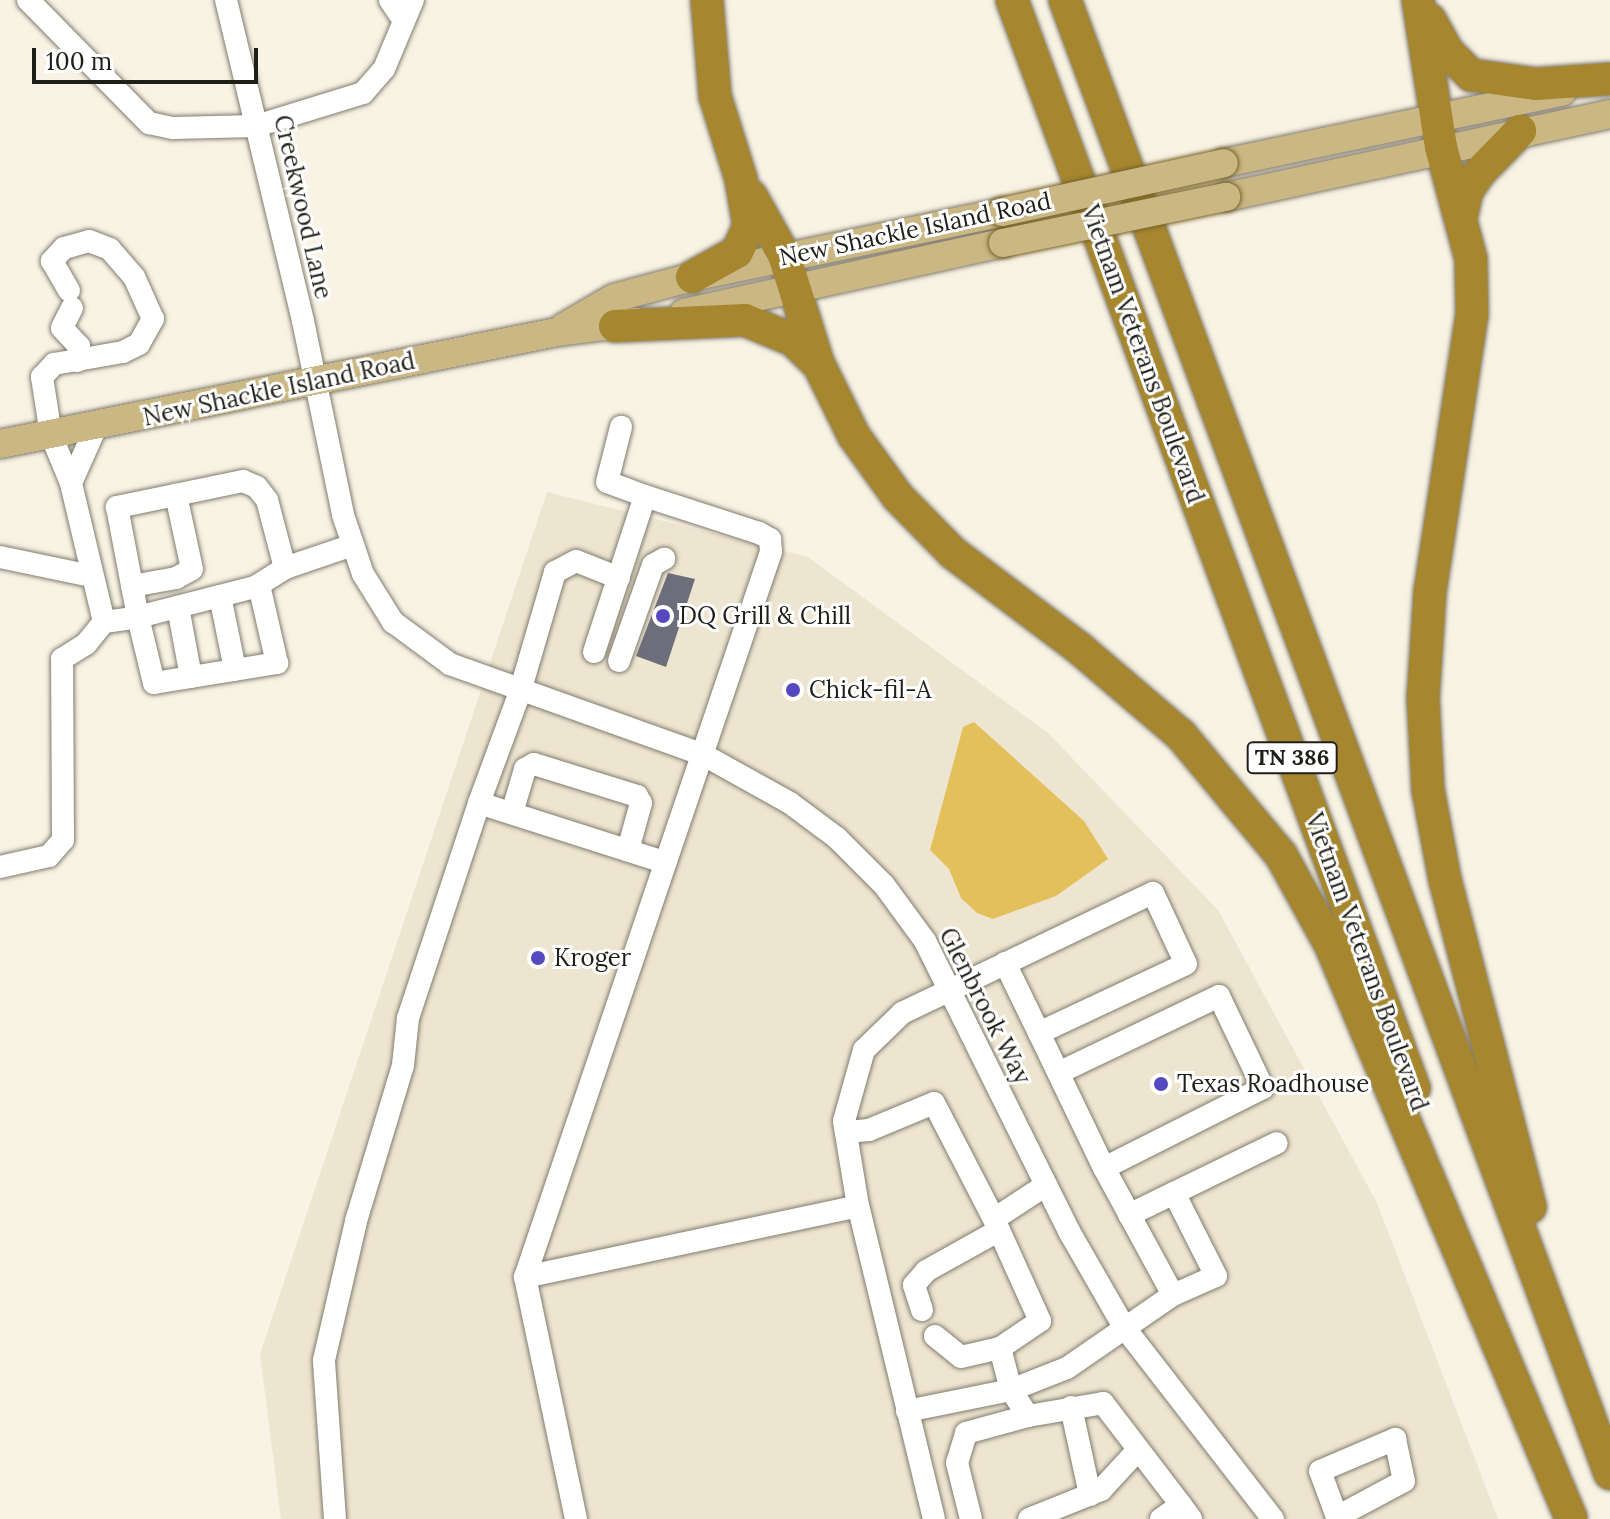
<!DOCTYPE html>
<html>
<head>
<meta charset="utf-8">
<style>
  body { margin:0 }
  #map { position:relative; width:1610px; height:1519px; overflow:hidden; background:#f8f3e4; font-family:Lora,serif }
  div>[style] { position:absolute }
  .built>* { inset:0; background:#eee5d0 }
  .water>* { inset:0; background:#e4c05c }
  .building>* { inset:0; background:#6d6e7b }
  .roads { filter:drop-shadow(0 0 2px #817c6f) drop-shadow(0 0 2px #817c6f) }
  .minor>* { height:22px; margin:-11px; padding:0 11px; transform-origin:11px; border-radius:11px; background:#fff }
  .major>* { height:28px; margin:-14px; padding:0 14px; transform-origin:14px; border-radius:14px; background:#cab783 }
  .highway>* { height:32px; margin:-16px; padding:0 16px; transform-origin:16px; border-radius:16px; background:#a68730 }
  .bridges { filter:drop-shadow(0 0 2px #776228) drop-shadow(0 0 2px #776228) }
  .major-bridge>* { height:28px; margin:-14px; padding:0 14px; transform-origin:14px; border-radius:14px; background:#cab783 }
  .dots>* { width:22px; height:22px; translate:-50% -50%; box-sizing:border-box; border:4px solid #fff; border-radius:50% }
  span { translate:-50% -50%; white-space:nowrap; text-align:center; line-height:1.15; -webkit-text-stroke:6px #fff; paint-order:stroke }
  .shield-label span { padding:2px 6px; background:#fff; border:2px solid; border-radius:6px; -webkit-text-stroke-width:0 }
  .shield-label { font-size:22px; color:#201e19; font-weight:700 }
  .street-label { font-size:24px; color:#201e19 }
  .poi-label { font-size:24px; color:#201e19 }
  .left { translate:0 -50%; text-align:left }
  .scale { position:absolute; left:32px; top:48px; width:226px; height:36px; box-sizing:border-box; border:4px solid #201e19; border-top:0; padding-left:10px; font-size:24px; line-height:28px; white-space:nowrap; color:#201e19; -webkit-text-stroke:6px #fff; paint-order:stroke }
</style>
</head>
<body>
<div id="map">
  <div class="built">
    <i style="clip-path:polygon(547px 492px,808px 557px,1048px 733px,1218px 910px,1377px 1203px,1498px 1519px,281px 1519px,260px 1354px)"></i>
  </div>
  <div class="water">
    <i style="clip-path:polygon(974px 722px,1084px 821px,1108px 859px,1056px 896px,993px 919px,977px 913px,961px 898px,949px 869px,930px 850px,963px 727px)"></i>
  </div>
  <div class="building">
    <i style="clip-path:polygon(668px 573px,695px 579px,666px 667px,636px 656px)"></i>
  </div>
  <div class="roads">
    <div class="minor">
      <i style="left:28px;top:0;width:173px;rotate:45.5deg"></i>
      <i style="left:149px;top:123px;width:25px;rotate:12deg"></i>
      <i style="left:173px;top:128px;width:83px;rotate:-1.4deg"></i>
      <i style="left:256px;top:126px;width:112px;rotate:-17.1deg"></i>
      <i style="left:363px;top:93px;width:32px;rotate:-49deg"></i>
      <i style="left:384px;top:69px;width:75px;rotate:-67.2deg"></i>
      <i style="left:226px;top:0;width:330px;rotate:76.5deg"></i>
      <i style="left:303px;top:321px;width:198px;rotate:78.3deg"></i>
      <i style="left:343px;top:515px;width:62px;rotate:71.3deg"></i>
      <i style="left:363px;top:574px;width:57px;rotate:58deg"></i>
      <i style="left:393px;top:622px;width:71px;rotate:36.4deg"></i>
      <i style="left:450px;top:664px;width:268px;rotate:19.7deg"></i>
      <i style="left:702px;top:754px;width:101px;rotate:29.1deg"></i>
      <i style="left:790px;top:803px;width:59px;rotate:36.7deg"></i>
      <i style="left:837px;top:838px;width:66px;rotate:45deg"></i>
      <i style="left:884px;top:885px;width:69px;rotate:53.8deg"></i>
      <i style="left:925px;top:941px;width:326px;rotate:63.6deg"></i>
      <i style="left:1070px;top:1233px;width:108px;rotate:60.1deg"></i>
      <i style="left:1124px;top:1327px;width:243px;rotate:52.2deg"></i>
      <i style="left:390px;top:0;width:25px;rotate:56deg"></i>
      <i style="left:72px;top:308px;width:22px;rotate:117deg"></i>
      <i style="left:62px;top:328px;width:25px;rotate:47deg"></i>
      <i style="left:79px;top:346px;width:15px;rotate:94deg"></i>
      <i style="left:71px;top:483px;width:61px;rotate:-65.9deg"></i>
      <i style="left:0;top:557px;width:93px;rotate:11.8deg"></i>
      <i style="left:285px;top:568px;width:70px;rotate:-104.8deg"></i>
      <i style="left:267px;top:500px;width:16px;rotate:-128deg"></i>
      <i style="left:257px;top:487px;width:15px;rotate:-157deg"></i>
      <i style="left:243px;top:481px;width:129px;rotate:168.3deg"></i>
      <i style="left:117px;top:507px;width:112px;rotate:79.2deg"></i>
      <i style="left:138px;top:617px;width:121px;rotate:-14.4deg"></i>
      <i style="left:255px;top:587px;width:36px;rotate:-32deg"></i>
      <i style="left:285px;top:568px;width:72px;rotate:-18.7deg"></i>
      <i style="left:619px;top:578px;width:46px;rotate:-158.4deg"></i>
      <i style="left:576px;top:561px;width:24px;rotate:152deg"></i>
      <i style="left:555px;top:572px;width:125px;rotate:106.3deg"></i>
      <i style="left:520px;top:692px;width:118px;rotate:110.3deg"></i>
      <i style="left:479px;top:803px;width:194px;rotate:17.7deg"></i>
      <i style="left:132px;top:586px;width:45px;rotate:-10.3deg"></i>
      <i style="left:176px;top:578px;width:18px;rotate:-29deg"></i>
      <i style="left:192px;top:569px;width:76px;rotate:-102.2deg"></i>
      <i style="left:220px;top:596px;width:75px;rotate:78.4deg"></i>
      <i style="left:178px;top:607px;width:71px;rotate:79.5deg"></i>
      <i style="left:104px;top:622px;width:34px;rotate:-8deg"></i>
      <i style="left:138px;top:617px;width:68px;rotate:76.4deg"></i>
      <i style="left:154px;top:683px;width:125px;rotate:-9.2deg"></i>
      <i style="left:277px;top:663px;width:80px;rotate:-103deg"></i>
      <i style="left:594px;top:652px;width:164px;rotate:-71.9deg"></i>
      <i style="left:645px;top:496px;width:40px;rotate:-159.8deg"></i>
      <i style="left:607px;top:482px;width:57px;rotate:-75.7deg"></i>
      <i style="left:619px;top:661px;width:102px;rotate:-70.5deg"></i>
      <i style="left:653px;top:565px;width:13px;rotate:-29deg"></i>
      <i style="left:512px;top:813px;width:46px;rotate:-73.5deg"></i>
      <i style="left:525px;top:769px;width:10px;rotate:-29deg"></i>
      <i style="left:534px;top:764px;width:108px;rotate:17.3deg"></i>
      <i style="left:637px;top:796px;width:8px;rotate:60deg"></i>
      <i style="left:641px;top:803px;width:49px;rotate:105.5deg"></i>
      <i style="left:0;top:867px;width:50px;rotate:-12.7deg"></i>
      <i style="left:49px;top:856px;width:21px;rotate:-49deg"></i>
      <i style="left:63px;top:840px;width:181px;rotate:-90.3deg"></i>
      <i style="left:62px;top:659px;width:28px;rotate:-32deg"></i>
      <i style="left:86px;top:644px;width:28px;rotate:-51deg"></i>
      <i style="left:104px;top:622px;width:143px;rotate:-103.4deg"></i>
      <i style="left:71px;top:483px;width:52px;rotate:-112.6deg"></i>
      <i style="left:51px;top:435px;width:59px;rotate:-98.8deg"></i>
      <i style="left:42px;top:377px;width:18px;rotate:-47deg"></i>
      <i style="left:54px;top:364px;width:70px;rotate:-9.9deg"></i>
      <i style="left:123px;top:352px;width:18px;rotate:-27deg"></i>
      <i style="left:139px;top:344px;width:29px;rotate:-61deg"></i>
      <i style="left:153px;top:319px;width:46px;rotate:-114.3deg"></i>
      <i style="left:134px;top:277px;width:37px;rotate:-131deg"></i>
      <i style="left:110px;top:249px;width:22px;rotate:-159deg"></i>
      <i style="left:89px;top:241px;width:26px;rotate:164deg"></i>
      <i style="left:64px;top:248px;width:18px;rotate:133deg"></i>
      <i style="left:52px;top:261px;width:34px;rotate:60deg"></i>
      <i style="left:1005px;top:963px;width:78px;rotate:64.1deg"></i>
      <i style="left:1039px;top:1033px;width:150px;rotate:64.3deg"></i>
      <i style="left:1104px;top:1168px;width:178px;rotate:-26.7deg"></i>
      <i style="left:1263px;top:1088px;width:102px;rotate:-115.6deg"></i>
      <i style="left:1219px;top:996px;width:178px;rotate:154.4deg"></i>
      <i style="left:846px;top:1132px;width:23px;rotate:-5deg"></i>
      <i style="left:869px;top:1130px;width:70px;rotate:-22.6deg"></i>
      <i style="left:934px;top:1103px;width:131px;rotate:62.7deg"></i>
      <i style="left:1046px;top:1185px;width:62px;rotate:146.8deg"></i>
      <i style="left:994px;top:1219px;width:112px;rotate:65.7deg"></i>
      <i style="left:1040px;top:1321px;width:48px;rotate:146deg"></i>
      <i style="left:1000px;top:1348px;width:43px;rotate:75.3deg"></i>
      <i style="left:1011px;top:1390px;width:31px;rotate:57deg"></i>
      <i style="left:1028px;top:1416px;width:76px;rotate:-9.8deg"></i>
      <i style="left:1103px;top:1403px;width:128px;rotate:52.6deg"></i>
      <i style="left:1129px;top:1215px;width:50px;rotate:-26.1deg"></i>
      <i style="left:525px;top:1277px;width:340px;rotate:-12deg"></i>
      <i style="left:1173px;top:1295px;width:47px;rotate:-23.8deg"></i>
      <i style="left:1216px;top:1276px;width:93px;rotate:-116.8deg"></i>
      <i style="left:1174px;top:1193px;width:114px;rotate:-25.9deg"></i>
      <i style="left:922px;top:1310px;width:26px;rotate:-108deg"></i>
      <i style="left:914px;top:1285px;width:18px;rotate:-49deg"></i>
      <i style="left:926px;top:1271px;width:82px;rotate:-29.1deg"></i>
      <i style="left:935px;top:1336px;width:33px;rotate:39deg"></i>
      <i style="left:961px;top:1357px;width:40px;rotate:-13deg"></i>
      <i style="left:1071px;top:1407px;width:90px;rotate:77.8deg"></i>
      <i style="left:907px;top:1411px;width:106px;rotate:-11.4deg"></i>
      <i style="left:1011px;top:1390px;width:60px;rotate:-21.4deg"></i>
      <i style="left:1067px;top:1368px;width:129px;rotate:-34.6deg"></i>
      <i style="left:1173px;top:1295px;width:145px;rotate:-118.5deg"></i>
      <i style="left:1395px;top:1439px;width:43px;rotate:77.9deg"></i>
      <i style="left:1404px;top:1481px;width:76px;rotate:151.8deg"></i>
      <i style="left:1337px;top:1517px;width:49px;rotate:-110.3deg"></i>
      <i style="left:1320px;top:1471px;width:82px;rotate:-23.1deg"></i>
      <i style="left:335px;top:1519px;width:159px;rotate:-94deg"></i>
      <i style="left:324px;top:1360px;width:143px;rotate:-77deg"></i>
      <i style="left:356px;top:1221px;width:163px;rotate:-73.2deg"></i>
      <i style="left:403px;top:1065px;width:47px;rotate:-83.9deg"></i>
      <i style="left:408px;top:1018px;width:226px;rotate:-71.7deg"></i>
      <i style="left:576px;top:1519px;width:247px;rotate:-101.9deg"></i>
      <i style="left:525px;top:1277px;width:766px;rotate:-71.26deg"></i>
      <i style="left:771px;top:552px;width:13px;rotate:-94deg"></i>
      <i style="left:770px;top:539px;width:13px;rotate:-151deg"></i>
      <i style="left:759px;top:533px;width:120px;rotate:-162deg"></i>
      <i style="left:934px;top:1519px;width:322px;rotate:-103.6deg"></i>
      <i style="left:858px;top:1206px;width:86px;rotate:-99.4deg"></i>
      <i style="left:844px;top:1121px;width:74px;rotate:-74.3deg"></i>
      <i style="left:864px;top:1050px;width:53px;rotate:-44.2deg"></i>
      <i style="left:902px;top:1013px;width:278px;rotate:-25.6deg"></i>
      <i style="left:1153px;top:893px;width:78px;rotate:65.1deg"></i>
      <i style="left:1186px;top:964px;width:162px;rotate:154.9deg"></i>
      <i style="left:971px;top:1519px;width:58px;rotate:-104deg"></i>
      <i style="left:957px;top:1463px;width:31px;rotate:-73deg"></i>
      <i style="left:966px;top:1433px;width:64px;rotate:-15.3deg"></i>
      <i style="left:1029px;top:1519px;width:78px;rotate:-21.9deg"></i>
      <i style="left:1101px;top:1490px;width:53px;rotate:-47.3deg"></i>
      <i style="left:1161px;top:1519px;width:24px;rotate:-35deg"></i>
      <i style="left:1181px;top:1505px;width:17px;rotate:54deg"></i>
    </div>
    <div class="major">
      <i style="left:1224px;top:163px;width:345px;rotate:-11.9deg"></i>
      <i style="left:1226px;top:197px;width:393px;rotate:-12.2deg"></i>
      <i style="left:684px;top:313px;width:327px;rotate:-12.4deg"></i>
      <i style="left:564px;top:327px;width:58px;rotate:-30.1deg"></i>
      <i style="left:614px;top:298px;width:81px;rotate:-15.1deg"></i>
      <i style="left:692px;top:277px;width:317px;rotate:-11.8deg"></i>
      <i style="left:0;top:444px;width:568px;rotate:-11.37deg"></i>
      <i style="left:557px;top:332px;width:79px;rotate:-7.3deg"></i>
    </div>
    <div class="highway">
      <i style="left:1012px;top:0;width:1160px;rotate:69.72deg"></i>
      <i style="left:1065px;top:0;width:1571px;rotate:69.7deg"></i>
      <i style="left:1418px;top:0;width:149px;rotate:81.1deg"></i>
      <i style="left:1441px;top:147px;width:116px;rotate:75deg"></i>
      <i style="left:1471px;top:259px;width:55px;rotate:89deg"></i>
      <i style="left:1472px;top:314px;width:280px;rotate:98.6deg"></i>
      <i style="left:1430px;top:591px;width:107px;rotate:93.7deg"></i>
      <i style="left:1423px;top:698px;width:92px;rotate:86.9deg"></i>
      <i style="left:1428px;top:790px;width:92px;rotate:79.3deg"></i>
      <i style="left:1445px;top:880px;width:338px;rotate:75.4deg"></i>
      <i style="left:1430px;top:20px;width:37px;rotate:61deg"></i>
      <i style="left:1448px;top:52px;width:33px;rotate:45deg"></i>
      <i style="left:1471px;top:75px;width:66px;rotate:7.9deg"></i>
      <i style="left:1536px;top:84px;width:74px;rotate:-3.9deg"></i>
      <i style="left:751px;top:196px;width:68px;rotate:60.8deg"></i>
      <i style="left:784px;top:255px;width:113px;rotate:72.5deg"></i>
      <i style="left:1462px;top:214px;width:24px;rotate:-78deg"></i>
      <i style="left:1467px;top:191px;width:22px;rotate:-56deg"></i>
      <i style="left:1479px;top:173px;width:59px;rotate:-45.7deg"></i>
      <i style="left:692px;top:277px;width:51px;rotate:-29.1deg"></i>
      <i style="left:737px;top:252px;width:29px;rotate:-65deg"></i>
      <i style="left:749px;top:226px;width:48px;rotate:-99.7deg"></i>
      <i style="left:741px;top:179px;width:87px;rotate:-107.4deg"></i>
      <i style="left:715px;top:96px;width:96px;rotate:-94.8deg"></i>
      <i style="left:615px;top:326px;width:130px;rotate:-2.6deg"></i>
      <i style="left:745px;top:320px;width:52px;rotate:22.6deg"></i>
      <i style="left:793px;top:340px;width:36px;rotate:44deg"></i>
      <i style="left:819px;top:365px;width:79px;rotate:63.8deg"></i>
      <i style="left:854px;top:436px;width:75px;rotate:54.2deg"></i>
      <i style="left:898px;top:497px;width:78px;rotate:45.5deg"></i>
      <i style="left:953px;top:553px;width:158px;rotate:37deg"></i>
      <i style="left:1079px;top:648px;width:134px;rotate:40.5deg"></i>
      <i style="left:1181px;top:735px;width:156px;rotate:50.2deg"></i>
      <i style="left:1281px;top:855px;width:104px;rotate:61.2deg"></i>
      <i style="left:1331px;top:946px;width:620px;rotate:67.24deg"></i>
    </div>
  </div>
  <div class="bridges">
    <div class="major-bridge">
      <i style="left:1002px;top:212px;width:227px;rotate:-12.4deg"></i>
      <i style="left:1003px;top:243px;width:228px;rotate:-11.7deg"></i>
    </div>
  </div>
  <div class="dots">
    <i style="left:663px;top:616px;background:#5648c0"></i>
    <i style="left:793px;top:690px;background:#5648c0"></i>
    <i style="left:538px;top:958px;background:#5648c0"></i>
    <i style="left:1161px;top:1084px;background:#5648c0"></i>
  </div>
  <div class="shield-label">
    <span style="left:1292px;top:758px">TN 386</span>
  </div>
  <div class="street-label">
    <span style="left:303px;top:207px;rotate:77deg">Creekwood Lane</span>
    <span style="left:915px;top:229px;rotate:-12deg">New Shackle Island Road</span>
    <span style="left:1143px;top:354px;rotate:70deg">Vietnam Veterans Boulevard</span>
    <span style="left:279px;top:389px;rotate:-12deg">New Shackle Island Road</span>
    <span style="left:1367px;top:962px;rotate:70deg">Vietnam Veterans Boulevard</span>
    <span style="left:985px;top:1006px;rotate:63deg">Glenbrook Way</span>
  </div>
  <div class="poi-label">
    <span class="left" style="left:679px;top:616px">DQ Grill &amp; Chill</span>
    <span class="left" style="left:809px;top:690px">Chick-fil-A</span>
    <span class="left" style="left:554px;top:958px">Kroger</span>
    <span class="left" style="left:1177px;top:1084px">Texas Roadhouse</span>
  </div>
  <div class="scale">100 m</div>
</div>
</body>
</html>
